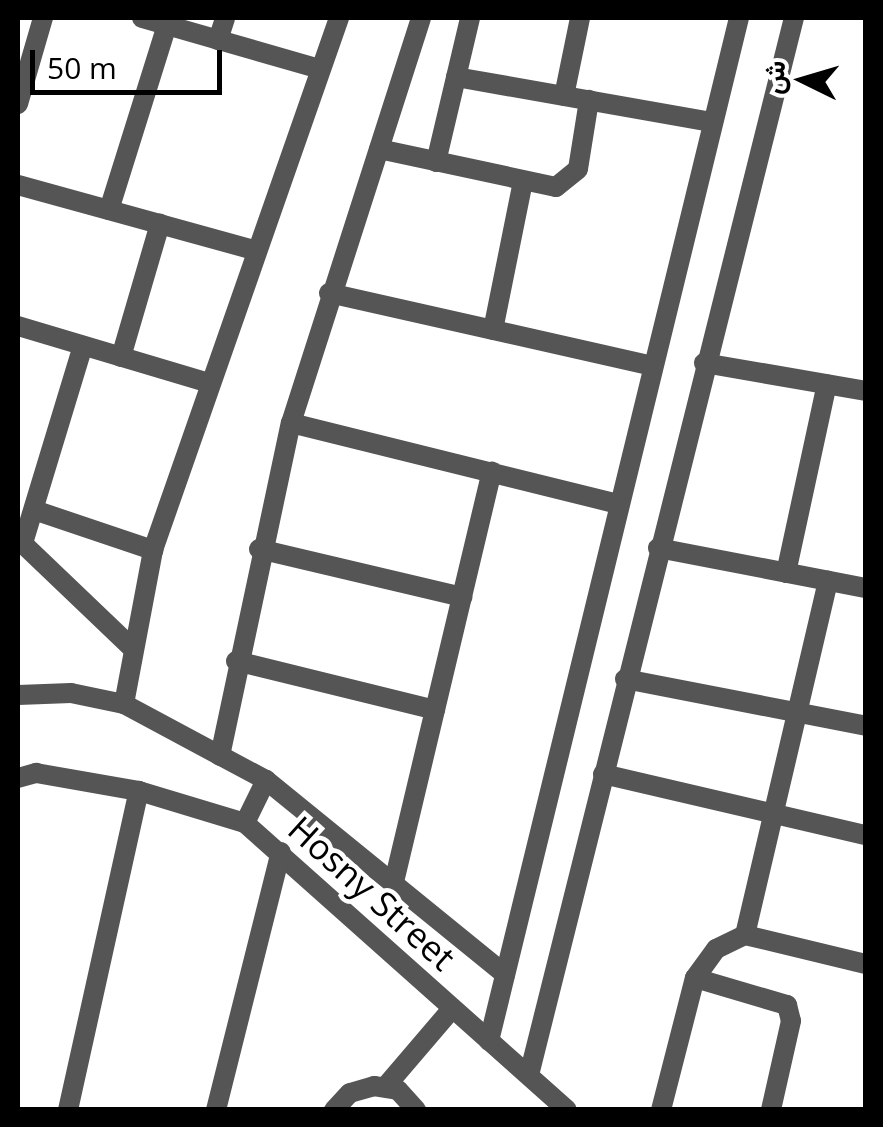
<!DOCTYPE html>
<html>
<head>
<meta charset="utf-8">
<style>
  body { margin:0 }
  #map { position:relative; width:883px; height:1127px; overflow:hidden; background:#fff; font-family:"Open Sans",Vazirmatn,sans-serif }
  div>[style] { position:absolute }
  .minor>* { height:20px; margin:-10px; padding:0 10px; transform-origin:10px; border-radius:10px; background:#555 }
  span { translate:-50% -50%; white-space:nowrap; text-align:center; line-height:1.15; -webkit-text-stroke:9px #fff; paint-order:stroke }
  .street-label { font-size:35px; color:#000 }
  .frame { position:absolute; inset:0; border:20px solid #000; pointer-events:none }
  .north { position:absolute; left:753px; top:30px; width:100px; height:100px; -webkit-text-stroke:8px #fff; paint-order:stroke; rotate:275deg; font-size:28px; font-weight:700; line-height:40px; text-align:center; color:#000 }
  .north::after { content:''; display:block; margin:auto; width:35px; height:45px; background:#000; clip-path:polygon(50% 0,100% 100%,50% 72%,0 100%) }
  .scale { position:absolute; left:30px; top:50px; width:192px; height:45px; box-sizing:border-box; border:5px solid #000; border-top:0; padding-left:12px; font-size:30px; line-height:35px; white-space:nowrap; color:#000; -webkit-text-stroke:8px #fff; paint-order:stroke }
</style>
</head>
<body>
<div id="map">
  <div class="minor">
    <i style="left:142px;top:18px;width:185px;rotate:16deg"></i>
    <i style="left:218px;top:40px;width:23px;rotate:-72deg"></i>
    <i style="left:456px;top:77px;width:260px;rotate:10deg"></i>
    <i style="left:564px;top:96px;width:80px;rotate:-78.4deg"></i>
    <i style="left:18px;top:104px;width:90px;rotate:-73.8deg"></i>
    <i style="left:379px;top:149px;width:181px;rotate:12.1deg"></i>
    <i style="left:556px;top:187px;width:28px;rotate:-39deg"></i>
    <i style="left:578px;top:169px;width:70px;rotate:-80.9deg"></i>
    <i style="left:436px;top:162px;width:148px;rotate:-76.7deg"></i>
    <i style="left:18px;top:185px;width:245px;rotate:15.4deg"></i>
    <i style="left:109px;top:210px;width:194px;rotate:-72.6deg"></i>
    <i style="left:329px;top:293px;width:332px;rotate:12.7deg"></i>
    <i style="left:18px;top:326px;width:196px;rotate:16.6deg"></i>
    <i style="left:493px;top:330px;width:152px;rotate:-78.6deg"></i>
    <i style="left:121px;top:357px;width:139px;rotate:-73.7deg"></i>
    <i style="left:704px;top:363px;width:164px;rotate:9.8deg"></i>
    <i style="left:291px;top:423px;width:338px;rotate:13.9deg"></i>
    <i style="left:34px;top:510px;width:126px;rotate:18.6deg"></i>
    <i style="left:18px;top:539px;width:156px;rotate:43.7deg"></i>
    <i style="left:23px;top:543px;width:206px;rotate:-73.1deg"></i>
    <i style="left:658px;top:548px;width:212px;rotate:10.9deg"></i>
    <i style="left:259px;top:549px;width:209px;rotate:13.3deg"></i>
    <i style="left:786px;top:573px;width:193px;rotate:-77.8deg"></i>
    <i style="left:236px;top:661px;width:205px;rotate:13.8deg"></i>
    <i style="left:625px;top:679px;width:246px;rotate:11deg"></i>
    <i style="left:18px;top:695px;width:53px;rotate:-2.2deg"></i>
    <i style="left:71px;top:693px;width:54px;rotate:11.7deg"></i>
    <i style="left:124px;top:704px;width:161px;rotate:28.2deg"></i>
    <i style="left:266px;top:780px;width:308px;rotate:39.1deg"></i>
    <i style="left:124px;top:704px;width:157px;rotate:-79.3deg"></i>
    <i style="left:153px;top:550px;width:564px;rotate:-70.73deg"></i>
    <i style="left:220px;top:756px;width:340px;rotate:-78deg"></i>
    <i style="left:291px;top:423px;width:425px;rotate:-72.2deg"></i>
    <i style="left:603px;top:774px;width:270px;rotate:13.1deg"></i>
    <i style="left:18px;top:778px;width:19px;rotate:-16deg"></i>
    <i style="left:36px;top:773px;width:105px;rotate:9.9deg"></i>
    <i style="left:139px;top:791px;width:111px;rotate:16.8deg"></i>
    <i style="left:245px;top:823px;width:431px;rotate:41.7deg"></i>
    <i style="left:245px;top:823px;width:48px;rotate:-64deg"></i>
    <i style="left:394px;top:882px;width:422px;rotate:-76.6deg"></i>
    <i style="left:745px;top:935px;width:124px;rotate:13.5deg"></i>
    <i style="left:695px;top:978px;width:96px;rotate:16.4deg"></i>
    <i style="left:787px;top:1005px;width:16px;rotate:76deg"></i>
    <i style="left:791px;top:1021px;width:91px;rotate:102.7deg"></i>
    <i style="left:489px;top:1041px;width:1053px;rotate:-76.27deg"></i>
    <i style="left:529px;top:1075px;width:1090px;rotate:-75.93deg"></i>
    <i style="left:386px;top:1086px;width:100px;rotate:-49.5deg"></i>
    <i style="left:68px;top:1110px;width:327px;rotate:-77.5deg"></i>
    <i style="left:216px;top:1110px;width:266px;rotate:-75.9deg"></i>
    <i style="left:334px;top:1110px;width:23px;rotate:-47deg"></i>
    <i style="left:350px;top:1093px;width:25px;rotate:-16deg"></i>
    <i style="left:374px;top:1086px;width:24px;rotate:9deg"></i>
    <i style="left:398px;top:1090px;width:27px;rotate:48deg"></i>
    <i style="left:661px;top:1110px;width:136px;rotate:-75.6deg"></i>
    <i style="left:695px;top:978px;width:36px;rotate:-54deg"></i>
    <i style="left:716px;top:949px;width:32px;rotate:-26deg"></i>
    <i style="left:745px;top:935px;width:364px;rotate:-76.8deg"></i>
  </div>
  <div class="street-label">
    <span style="left:372px;top:893px;rotate:42deg">Hosny Street</span>
  </div>
  <div class="frame"></div>
  <div class="north">ش</div>
  <div class="scale">50 m</div>
</div>
</body>
</html>
